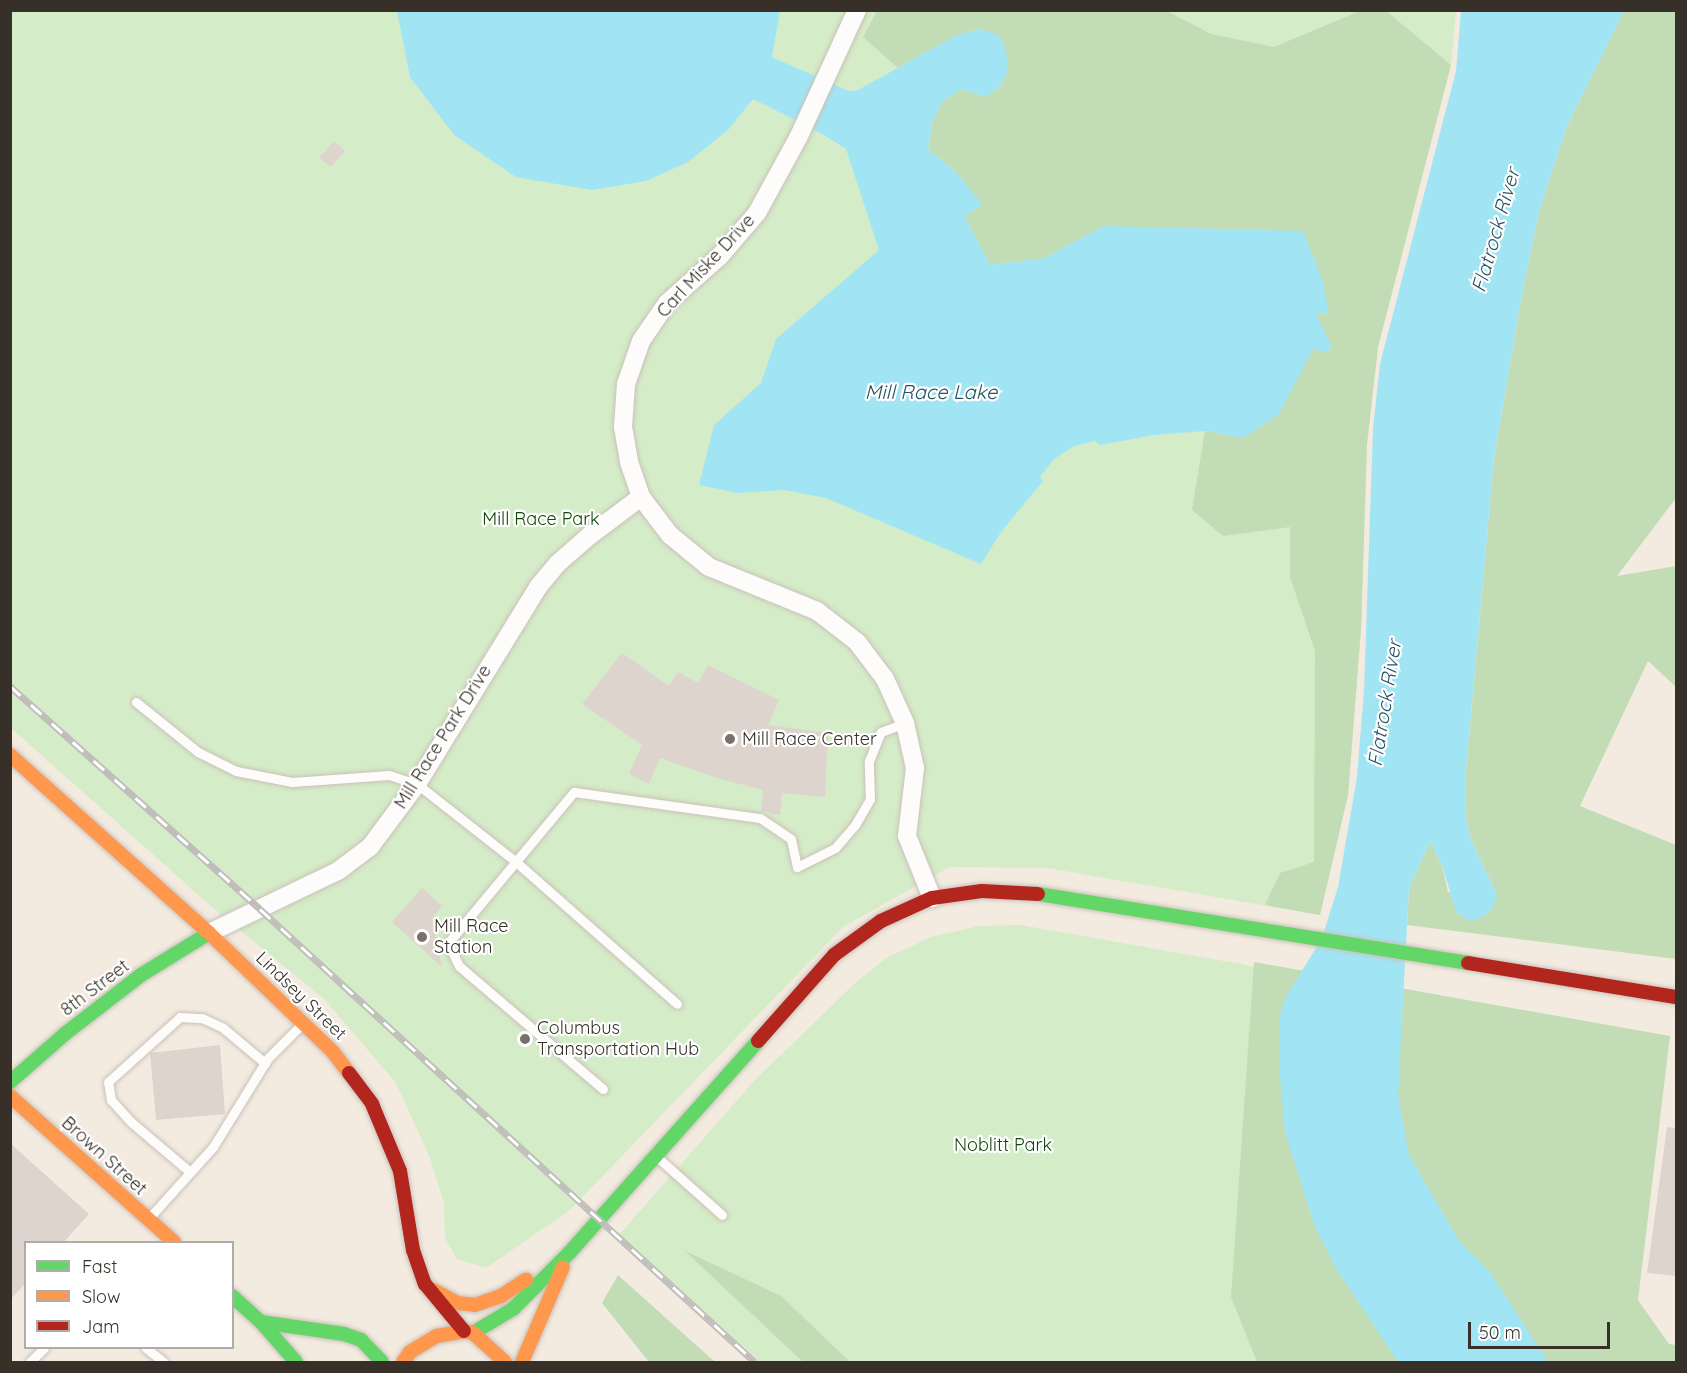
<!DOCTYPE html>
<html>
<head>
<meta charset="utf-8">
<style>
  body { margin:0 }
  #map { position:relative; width:1687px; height:1373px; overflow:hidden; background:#f4ebe0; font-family:Quicksand,sans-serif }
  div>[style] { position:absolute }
  .green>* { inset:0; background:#d5ecc8 }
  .forest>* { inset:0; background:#c2dcb5 }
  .water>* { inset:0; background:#a1e5f5 }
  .building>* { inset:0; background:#ddd4cd }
  .roads { filter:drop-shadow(0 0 2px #c9c2ba) drop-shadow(0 0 2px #c9c2ba) }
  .lane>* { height:9px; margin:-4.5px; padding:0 4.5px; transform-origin:4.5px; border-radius:4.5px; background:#fdfcfa }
  .street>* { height:18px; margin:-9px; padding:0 9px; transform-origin:9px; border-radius:9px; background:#fdfcfa }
  .fast>* { height:14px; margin:-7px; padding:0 7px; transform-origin:7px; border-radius:7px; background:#63d668 }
  .slow>* { height:14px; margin:-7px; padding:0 7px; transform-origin:7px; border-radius:7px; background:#ff974d }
  .jam>* { height:14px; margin:-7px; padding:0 7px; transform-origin:7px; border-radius:7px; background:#b3261e }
  .rail>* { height:7px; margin-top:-3.5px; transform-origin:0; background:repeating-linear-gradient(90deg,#fff 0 14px,#c0bebb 0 28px); box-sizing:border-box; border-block:2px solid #c0bebb }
  .dots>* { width:16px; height:16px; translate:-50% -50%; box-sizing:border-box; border:3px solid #fff; border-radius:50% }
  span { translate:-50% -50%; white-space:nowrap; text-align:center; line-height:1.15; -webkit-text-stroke:4.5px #fff; paint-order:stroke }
  .street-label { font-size:18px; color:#363028 }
  .park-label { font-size:18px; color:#114609 }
  .poi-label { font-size:18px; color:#363028 }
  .left { translate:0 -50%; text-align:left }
  .water-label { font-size:20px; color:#27545f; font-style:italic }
  .frame { position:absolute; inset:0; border:12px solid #363028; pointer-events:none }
  .legend { position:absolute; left:24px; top:1241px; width:210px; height:108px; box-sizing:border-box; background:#fff; border:2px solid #afaca9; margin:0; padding:8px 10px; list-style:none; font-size:18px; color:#363028 }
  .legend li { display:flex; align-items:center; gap:12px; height:30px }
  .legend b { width:30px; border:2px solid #afaca9 }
  .scale { position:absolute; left:1468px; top:1322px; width:142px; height:27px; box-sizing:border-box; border:3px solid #363028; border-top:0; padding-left:8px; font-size:18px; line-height:21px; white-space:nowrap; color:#363028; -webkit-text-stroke:4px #fff; paint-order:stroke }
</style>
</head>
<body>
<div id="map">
  <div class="green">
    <i style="clip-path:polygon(11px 11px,1456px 11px,1451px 65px,1378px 347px,1367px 444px,1361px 629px,1348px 795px,1320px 915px,1047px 868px,950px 867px,843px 927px,570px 1210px,486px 1268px,457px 1259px,445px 1238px,444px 1203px,430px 1158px,396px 1083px,325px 1000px,213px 908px,11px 728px)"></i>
    <i style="clip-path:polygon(1021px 925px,1292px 973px,1398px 1362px,761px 1362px,618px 1236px,754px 1081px,855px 983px,886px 958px,931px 937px,979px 926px)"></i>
  </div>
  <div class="forest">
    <i style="clip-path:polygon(1165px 10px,1211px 34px,1274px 47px,1360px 11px,1385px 10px,1451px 65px,1378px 347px,1367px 444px,1361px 629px,1348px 795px,1320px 915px,1265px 905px,1280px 873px,1314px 862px,1315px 651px,1290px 577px,1290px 527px,1223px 536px,1192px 510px,1205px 431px,1243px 438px,1278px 414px,1313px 349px,1316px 313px,1329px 314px,1153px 229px,1104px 226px,1045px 258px,990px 265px,965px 217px,981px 205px,956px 172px,928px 149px,932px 123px,943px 101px,962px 89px,984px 97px,998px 89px,1008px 71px,980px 29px,955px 36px,898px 68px,863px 37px,877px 11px)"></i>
    <i style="clip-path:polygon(1624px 11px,1676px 11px,1676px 498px,1617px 576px,1676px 566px,1676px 687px,1648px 661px,1580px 806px,1676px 845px,1676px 959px,1407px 925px,1409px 888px,1430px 841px,1442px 865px,1448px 892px,1497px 895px,1472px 842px,1465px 816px,1466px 770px,1494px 458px,1522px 294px,1539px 212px,1567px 126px)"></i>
    <i style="clip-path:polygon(1254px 962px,1670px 1036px,1638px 1300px,1669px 1344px,1676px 1345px,1676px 1362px,1257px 1362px,1231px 1297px)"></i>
    <i style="clip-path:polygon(685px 1251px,781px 1296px,850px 1362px,803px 1362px)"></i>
    <i style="clip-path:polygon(618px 1275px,715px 1362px,649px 1362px,602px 1303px)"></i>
  </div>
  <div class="water">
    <i style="clip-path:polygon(397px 11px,780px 11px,772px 57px,849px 91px,858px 90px,955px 36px,980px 29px,999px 35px,1006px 50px,1008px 71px,998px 89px,984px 97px,962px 89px,943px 101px,932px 123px,928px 149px,956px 172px,982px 204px,965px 217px,990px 265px,1045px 258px,1104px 226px,1303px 231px,1323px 282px,1329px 314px,1316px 314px,1332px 347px,1325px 352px,1313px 349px,1279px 414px,1243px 438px,1205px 431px,1154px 435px,1100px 445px,1095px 441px,1074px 446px,1054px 459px,1040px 477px,1043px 481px,1001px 532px,981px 564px,826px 498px,784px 490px,737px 493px,699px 485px,714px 425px,761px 383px,776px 339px,879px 250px,846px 149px,821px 133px,753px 99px,728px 130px,688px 162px,646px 181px,592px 190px,516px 177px,454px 135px,410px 77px)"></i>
    <i style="clip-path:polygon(1461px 11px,1624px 11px,1567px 126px,1539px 212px,1522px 294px,1494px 458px,1466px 769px,1465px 816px,1472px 842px,1497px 895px,1493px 908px,1481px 918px,1468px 920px,1456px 912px,1442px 865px,1430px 841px,1409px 888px,1398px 1095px,1409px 1155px,1459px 1241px,1490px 1272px,1548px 1362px,1398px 1362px,1335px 1267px,1314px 1224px,1285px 1132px,1279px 1067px,1280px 1014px,1286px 997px,1322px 938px,1338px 887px,1357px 777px,1364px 690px,1373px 428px,1380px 364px,1456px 71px)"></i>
  </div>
  <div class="building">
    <i style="clip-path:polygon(334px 141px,345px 151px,331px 167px,319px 158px)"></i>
    <i style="clip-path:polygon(622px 653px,669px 686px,678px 672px,698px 683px,708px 665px,779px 700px,768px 725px,828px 733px,825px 797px,782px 793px,780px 815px,761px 811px,763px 790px,717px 778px,660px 758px,649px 784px,629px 774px,642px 745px,582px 704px)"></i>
    <i style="clip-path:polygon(422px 888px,442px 906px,432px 918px,442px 967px,392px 922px)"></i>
    <i style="clip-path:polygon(220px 1045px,225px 1114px,156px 1120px,150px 1053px)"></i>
    <i style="clip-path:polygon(1667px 1127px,1677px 1128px,1677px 1276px,1647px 1273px)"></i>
    <i style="clip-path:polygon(10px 1143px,89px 1214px,64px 1242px,26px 1242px,26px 1283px,10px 1300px)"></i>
  </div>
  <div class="roads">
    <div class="lane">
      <i style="left:136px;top:702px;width:80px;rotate:38.9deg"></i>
      <i style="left:198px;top:752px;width:42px;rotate:26.6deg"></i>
      <i style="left:236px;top:771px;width:57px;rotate:11.1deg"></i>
      <i style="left:292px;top:782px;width:97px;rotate:-4.1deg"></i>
      <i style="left:389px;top:775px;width:29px;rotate:18deg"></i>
      <i style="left:417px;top:784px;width:125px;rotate:38.2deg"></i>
      <i style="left:515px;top:861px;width:216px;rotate:41.4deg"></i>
      <i style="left:603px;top:1089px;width:189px;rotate:-139.5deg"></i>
      <i style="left:459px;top:966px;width:25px;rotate:-116deg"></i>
      <i style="left:448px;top:943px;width:197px;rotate:-50.2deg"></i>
      <i style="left:574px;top:792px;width:188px;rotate:8deg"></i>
      <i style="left:760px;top:818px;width:37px;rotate:34deg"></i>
      <i style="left:791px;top:839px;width:29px;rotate:78deg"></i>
      <i style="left:797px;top:867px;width:42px;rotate:-26.6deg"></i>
      <i style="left:835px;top:848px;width:30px;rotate:-49deg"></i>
      <i style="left:855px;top:825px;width:30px;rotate:-60deg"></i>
      <i style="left:870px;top:799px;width:38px;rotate:-92deg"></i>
      <i style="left:869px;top:761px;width:31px;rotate:-68deg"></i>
      <i style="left:881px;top:732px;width:26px;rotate:-21deg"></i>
      <i style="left:657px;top:1157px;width:87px;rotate:41.7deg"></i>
      <i style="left:190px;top:1172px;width:77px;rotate:-139.7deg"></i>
      <i style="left:131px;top:1122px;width:30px;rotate:-132deg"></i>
      <i style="left:111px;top:1100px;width:18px;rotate:-99deg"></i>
      <i style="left:108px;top:1082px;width:97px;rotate:-42.1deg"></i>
      <i style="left:180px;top:1017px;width:22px;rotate:3deg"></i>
      <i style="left:202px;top:1018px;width:23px;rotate:25deg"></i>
      <i style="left:223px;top:1028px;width:55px;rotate:39.8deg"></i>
      <i style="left:149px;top:1218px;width:96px;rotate:-48deg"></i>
      <i style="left:213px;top:1147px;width:105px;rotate:-58.3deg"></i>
      <i style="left:268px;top:1058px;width:47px;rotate:-45deg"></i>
      <i style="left:146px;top:1348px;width:22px;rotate:39deg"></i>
      <i style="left:30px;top:1362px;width:20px;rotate:-45deg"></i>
    </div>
    <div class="street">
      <i style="left:857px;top:10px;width:141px;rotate:114.7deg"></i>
      <i style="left:798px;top:138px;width:85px;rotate:118.7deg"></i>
      <i style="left:757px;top:213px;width:57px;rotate:130.7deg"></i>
      <i style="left:720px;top:256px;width:71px;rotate:138.4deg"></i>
      <i style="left:667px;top:303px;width:46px;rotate:124.4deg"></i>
      <i style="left:641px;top:341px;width:46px;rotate:109.2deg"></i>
      <i style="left:626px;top:384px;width:43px;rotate:94deg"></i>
      <i style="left:623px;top:427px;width:36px;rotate:80deg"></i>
      <i style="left:629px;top:462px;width:37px;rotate:71deg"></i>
      <i style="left:641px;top:497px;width:48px;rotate:52.7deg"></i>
      <i style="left:670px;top:535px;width:50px;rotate:39.4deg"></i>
      <i style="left:709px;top:567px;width:117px;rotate:22.2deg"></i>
      <i style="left:817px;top:611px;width:51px;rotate:37.8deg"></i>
      <i style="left:857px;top:642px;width:46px;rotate:52.9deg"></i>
      <i style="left:885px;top:679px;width:48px;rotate:65.6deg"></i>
      <i style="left:905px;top:723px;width:46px;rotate:77.5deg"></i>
      <i style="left:915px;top:768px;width:68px;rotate:96.7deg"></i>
      <i style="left:907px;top:836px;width:67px;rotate:68deg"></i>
      <i style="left:209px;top:933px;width:143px;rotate:-25.7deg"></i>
      <i style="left:338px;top:871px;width:40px;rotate:-37deg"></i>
      <i style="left:370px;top:847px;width:79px;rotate:-53.3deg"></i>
      <i style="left:417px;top:784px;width:231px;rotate:-58.4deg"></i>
      <i style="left:538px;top:587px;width:30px;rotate:-50deg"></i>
      <i style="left:557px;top:564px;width:43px;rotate:-41.2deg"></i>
      <i style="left:589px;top:536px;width:65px;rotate:-36.9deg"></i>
    </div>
    <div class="fast">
      <i style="left:1038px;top:894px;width:436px;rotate:9.1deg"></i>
      <i style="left:10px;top:1082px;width:74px;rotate:-41.2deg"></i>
      <i style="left:66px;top:1033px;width:95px;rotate:-37.7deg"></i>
      <i style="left:141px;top:975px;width:80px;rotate:-31.7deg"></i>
      <i style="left:232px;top:1296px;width:39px;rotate:42deg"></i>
      <i style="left:261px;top:1322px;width:53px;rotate:48.8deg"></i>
      <i style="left:261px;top:1322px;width:84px;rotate:8.2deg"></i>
      <i style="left:344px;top:1334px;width:18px;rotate:19deg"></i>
      <i style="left:361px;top:1340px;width:30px;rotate:46deg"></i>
      <i style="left:473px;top:1333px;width:47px;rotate:-31deg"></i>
      <i style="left:513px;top:1309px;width:81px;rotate:-45deg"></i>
      <i style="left:570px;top:1252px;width:283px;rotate:-48.3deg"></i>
    </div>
    <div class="slow">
      <i style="left:10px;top:755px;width:267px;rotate:41.8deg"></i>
      <i style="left:209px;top:933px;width:172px;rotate:43.8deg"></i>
      <i style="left:333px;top:1052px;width:26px;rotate:53deg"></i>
      <i style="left:10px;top:1096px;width:220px;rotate:41.7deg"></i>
      <i style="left:433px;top:1290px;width:27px;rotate:28deg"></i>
      <i style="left:457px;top:1303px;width:18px;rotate:6deg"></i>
      <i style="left:475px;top:1305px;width:28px;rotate:-19deg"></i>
      <i style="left:501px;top:1296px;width:30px;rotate:-33deg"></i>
      <i style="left:403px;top:1362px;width:12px;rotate:-55deg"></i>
      <i style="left:410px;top:1352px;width:31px;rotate:-31deg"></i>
      <i style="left:437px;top:1336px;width:27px;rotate:-10deg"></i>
      <i style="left:464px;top:1331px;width:9px;rotate:13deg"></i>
      <i style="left:473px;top:1333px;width:43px;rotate:42.2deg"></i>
      <i style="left:522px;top:1362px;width:103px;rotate:-66.7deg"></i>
    </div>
    <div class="jam">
      <i style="left:1468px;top:963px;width:211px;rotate:9.3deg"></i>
      <i style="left:758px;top:1041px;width:115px;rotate:-48.5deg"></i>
      <i style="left:834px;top:955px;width:58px;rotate:-35.9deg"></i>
      <i style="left:881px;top:921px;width:56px;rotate:-24.3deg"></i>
      <i style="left:932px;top:898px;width:50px;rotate:-8deg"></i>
      <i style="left:982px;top:891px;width:56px;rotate:3.1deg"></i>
      <i style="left:349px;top:1073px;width:39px;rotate:53deg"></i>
      <i style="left:372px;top:1104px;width:73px;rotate:67.3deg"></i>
      <i style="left:400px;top:1171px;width:80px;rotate:80.7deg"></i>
      <i style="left:413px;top:1250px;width:36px;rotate:71deg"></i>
      <i style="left:425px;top:1284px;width:61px;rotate:50.3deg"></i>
    </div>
  </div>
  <div class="rail">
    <i style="left:10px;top:686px;width:335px;rotate:41.7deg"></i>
    <i style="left:260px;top:909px;width:671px;rotate:42.46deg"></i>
  </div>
  <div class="dots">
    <i style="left:730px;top:739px;background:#787168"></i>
    <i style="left:422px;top:937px;background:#787168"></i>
    <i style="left:525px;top:1039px;background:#787168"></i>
  </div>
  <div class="street-label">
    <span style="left:706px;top:266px;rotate:-47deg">Carl Miske Drive</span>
    <span style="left:443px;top:737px;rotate:-58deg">Mill Race Park Drive</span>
    <span style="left:95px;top:988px;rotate:-37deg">8th Street</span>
    <span style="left:301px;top:996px;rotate:44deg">Lindsey Street</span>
    <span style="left:104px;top:1156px;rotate:42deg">Brown Street</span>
  </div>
  <div class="park-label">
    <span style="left:541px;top:519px">Mill Race Park</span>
    <span style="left:1003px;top:1145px">Noblitt Park</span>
  </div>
  <div class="poi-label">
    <span class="left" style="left:742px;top:739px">Mill Race Center</span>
    <span class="left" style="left:434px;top:937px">Mill Race<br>Station</span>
    <span class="left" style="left:537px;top:1039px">Columbus<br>Transportation Hub</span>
  </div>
  <div class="water-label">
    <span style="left:1495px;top:230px;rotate:-74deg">Flatrock River</span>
    <span style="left:931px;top:391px">Mill Race Lake</span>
    <span style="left:1384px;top:703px;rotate:-81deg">Flatrock River</span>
  </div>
  <div class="frame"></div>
  <ul class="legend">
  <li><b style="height:8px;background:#63d668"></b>Fast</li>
  <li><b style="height:8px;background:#ff974d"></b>Slow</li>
  <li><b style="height:8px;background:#b3261e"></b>Jam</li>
  </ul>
  <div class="scale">50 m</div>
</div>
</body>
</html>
